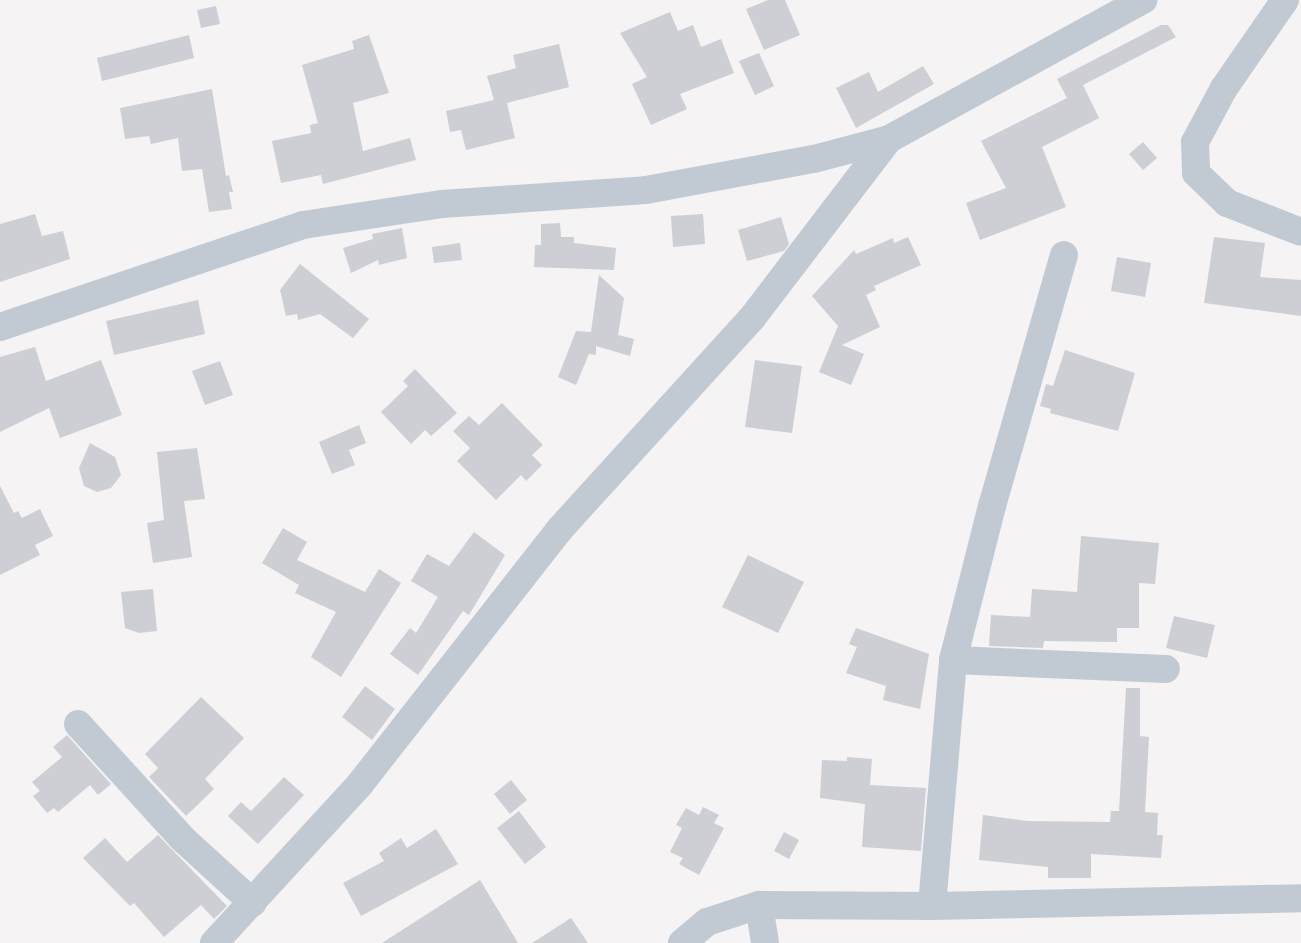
<!DOCTYPE html>
<html>
<head>
<meta charset="utf-8">
<style>
  body { margin:0 }
  #map { position:relative; width:1301px; height:943px; overflow:hidden; background:#f5f3f3; font-family:"Sofia Sans Condensed",sans-serif }
  div>[style] { position:absolute }
  .building>* { inset:0; background:#cdcfd5 }
  .minor>* { height:28px; margin:-14px; padding:0 14px; transform-origin:14px; border-radius:14px; background:#c1cad2 }
  span { translate:-50% -50%; white-space:nowrap; text-align:center; line-height:1.15; -webkit-text-stroke:4.5px #fff; paint-order:stroke }
</style>
</head>
<body>
<div id="map">
  <div class="building">
    <i style="clip-path:polygon(768px 0,785px 0,800px 35px,764px 50px,746px 9px)"></i>
    <i style="clip-path:polygon(216px 6px,220px 24px,201px 28px,197px 10px)"></i>
    <i style="clip-path:polygon(670px 12px,678px 31px,693px 25px,701px 47px,721px 39px,734px 73px,680px 94px,687px 109px,651px 125px,632px 84px,647px 77px,620px 33px)"></i>
    <i style="clip-path:polygon(1161px 25px,1168px 25px,1176px 37px,1083px 85px,1099px 118px,1042px 147px,1066px 207px,980px 240px,966px 203px,1006px 188px,981px 141px,1067px 98px,1057px 79px)"></i>
    <i style="clip-path:polygon(189px 35px,194px 58px,102px 81px,97px 58px)"></i>
    <i style="clip-path:polygon(369px 35px,389px 93px,353px 103px,363px 151px,410px 138px,416px 160px,323px 184px,321px 175px,281px 183px,272px 141px,311px 133px,310px 125px,318px 123px,302px 65px,354px 49px,352px 41px)"></i>
    <i style="clip-path:polygon(559px 44px,569px 87px,507px 103px,515px 138px,466px 150px,461px 130px,450px 132px,446px 111px,494px 100px,487px 76px,516px 68px,513px 55px)"></i>
    <i style="clip-path:polygon(759px 53px,774px 86px,755px 95px,739px 61px)"></i>
    <i style="clip-path:polygon(923px 66px,934px 84px,856px 128px,836px 88px,869px 72px,878px 92px)"></i>
    <i style="clip-path:polygon(212px 89px,226px 176px,229px 175px,233px 192px,229px 192px,232px 209px,209px 212px,202px 169px,182px 171px,178px 138px,151px 144px,149px 136px,125px 139px,120px 108px)"></i>
    <i style="clip-path:polygon(1143px 142px,1157px 158px,1143px 170px,1129px 154px)"></i>
    <i style="clip-path:polygon(35px 214px,42px 236px,63px 231px,70px 259px,0 282px,0 224px)"></i>
    <i style="clip-path:polygon(703px 214px,705px 244px,673px 247px,671px 216px)"></i>
    <i style="clip-path:polygon(781px 217px,789px 244px,784px 251px,747px 261px,738px 230px)"></i>
    <i style="clip-path:polygon(560px 223px,561px 237px,574px 237px,574px 243px,616px 248px,614px 270px,534px 267px,535px 245px,541px 245px,541px 224px)"></i>
    <i style="clip-path:polygon(402px 228px,407px 258px,379px 265px,378px 260px,351px 273px,343px 248px,373px 239px,372px 234px)"></i>
    <i style="clip-path:polygon(908px 237px,921px 265px,874px 286px,876px 290px,866px 295px,880px 327px,842px 345px,864px 354px,851px 385px,819px 372px,838px 326px,812px 296px,854px 250px,856px 254px,893px 238px,894px 243px)"></i>
    <i style="clip-path:polygon(1214px 237px,1265px 243px,1260px 277px,1301px 280px,1301px 316px,1204px 303px)"></i>
    <i style="clip-path:polygon(460px 243px,462px 260px,434px 263px,432px 247px)"></i>
    <i style="clip-path:polygon(1117px 257px,1151px 263px,1145px 297px,1111px 291px)"></i>
    <i style="clip-path:polygon(300px 264px,369px 319px,353px 338px,320px 314px,298px 320px,297px 314px,286px 316px,280px 290px)"></i>
    <i style="clip-path:polygon(599px 275px,624px 298px,618px 335px,634px 339px,630px 356px,596px 346px,596px 355px,589px 354px,576px 385px,558px 377px,576px 331px,591px 332px)"></i>
    <i style="clip-path:polygon(198px 300px,205px 334px,114px 355px,106px 321px)"></i>
    <i style="clip-path:polygon(35px 347px,46px 381px,101px 360px,122px 415px,60px 438px,49px 408px,0 432px,0 357px)"></i>
    <i style="clip-path:polygon(1065px 350px,1135px 373px,1118px 431px,1050px 413px,1051px 409px,1040px 406px,1046px 384px,1053px 386px)"></i>
    <i style="clip-path:polygon(755px 360px,802px 366px,792px 433px,745px 427px)"></i>
    <i style="clip-path:polygon(220px 361px,233px 395px,205px 405px,192px 371px)"></i>
    <i style="clip-path:polygon(415px 369px,457px 413px,431px 436px,425px 430px,411px 444px,381px 412px,408px 386px,403px 381px)"></i>
    <i style="clip-path:polygon(502px 403px,543px 445px,532px 455px,542px 465px,526px 481px,521px 475px,496px 500px,457px 461px,470px 448px,453px 431px,469px 416px,479px 425px)"></i>
    <i style="clip-path:polygon(359px 425px,366px 443px,349px 450px,355px 465px,332px 474px,319px 442px)"></i>
    <i style="clip-path:polygon(90px 443px,115px 457px,121px 475px,111px 488px,97px 492px,84px 486px,79px 468px)"></i>
    <i style="clip-path:polygon(197px 448px,205px 499px,184px 501px,192px 557px,153px 563px,147px 523px,164px 520px,157px 452px)"></i>
    <i style="clip-path:polygon(0 486px,14px 513px,18px 511px,22px 518px,40px 509px,53px 536px,35px 545px,40px 555px,0 575px)"></i>
    <i style="clip-path:polygon(283px 528px,307px 542px,297px 560px,365px 592px,379px 569px,401px 583px,341px 677px,311px 657px,336px 612px,295px 593px,299px 585px,262px 563px)"></i>
    <i style="clip-path:polygon(474px 532px,505px 555px,469px 615px,463px 611px,418px 675px,390px 654px,410px 628px,416px 633px,438px 597px,411px 581px,427px 554px,449px 566px)"></i>
    <i style="clip-path:polygon(1081px 536px,1159px 543px,1155px 584px,1139px 583px,1139px 628px,1117px 628px,1117px 642px,1044px 641px,1043px 648px,989px 646px,991px 615px,1030px 617px,1032px 589px,1077px 592px)"></i>
    <i style="clip-path:polygon(748px 555px,804px 582px,778px 633px,722px 607px)"></i>
    <i style="clip-path:polygon(153px 589px,157px 631px,139px 633px,125px 628px,121px 592px)"></i>
    <i style="clip-path:polygon(1174px 616px,1215px 625px,1207px 658px,1166px 648px)"></i>
    <i style="clip-path:polygon(856px 628px,929px 654px,920px 709px,883px 700px,886px 686px,846px 673px,857px 647px,849px 644px)"></i>
    <i style="clip-path:polygon(365px 686px,395px 709px,372px 740px,342px 717px)"></i>
    <i style="clip-path:polygon(1126px 688px,1140px 688px,1140px 736px,1149px 737px,1145px 812px,1158px 813px,1157px 835px,1163px 835px,1161px 858px,1091px 854px,1091px 878px,1048px 878px,1048px 867px,979px 860px,983px 815px,1028px 821px,1110px 822px,1111px 811px,1119px 811px)"></i>
    <i style="clip-path:polygon(201px 697px,244px 738px,205px 779px,214px 789px,186px 816px,149px 777px,158px 768px,145px 754px)"></i>
    <i style="clip-path:polygon(67px 735px,111px 784px,98px 795px,90px 785px,58px 812px,54px 808px,47px 813px,33px 796px,40px 791px,32px 782px,62px 757px,53px 747px)"></i>
    <i style="clip-path:polygon(847px 757px,872px 759px,870px 785px,926px 788px,921px 851px,862px 847px,865px 804px,820px 798px,822px 760px,847px 761px)"></i>
    <i style="clip-path:polygon(284px 777px,304px 795px,258px 844px,228px 816px,241px 802px,251px 811px)"></i>
    <i style="clip-path:polygon(511px 780px,527px 800px,510px 814px,494px 794px)"></i>
    <i style="clip-path:polygon(703px 807px,719px 815px,714px 823px,724px 828px,699px 875px,679px 864px,683px 858px,670px 852px,682px 828px,676px 825px,686px 808px,699px 815px)"></i>
    <i style="clip-path:polygon(519px 811px,546px 847px,525px 864px,497px 828px)"></i>
    <i style="clip-path:polygon(436px 829px,458px 864px,361px 916px,343px 883px,384px 861px,379px 853px,401px 838px,407px 848px)"></i>
    <i style="clip-path:polygon(784px 832px,799px 840px,789px 859px,774px 851px)"></i>
    <i style="clip-path:polygon(158px 835px,227px 906px,214px 919px,201px 905px,164px 937px,134px 903px,130px 906px,83px 858px,105px 838px,127px 862px)"></i>
    <i style="clip-path:polygon(480px 880px,518px 943px,382px 943px)"></i>
    <i style="clip-path:polygon(571px 918px,588px 943px,532px 943px)"></i>
  </div>
  <div class="minor">
    <i style="left:1285px;top:0;width:107px;rotate:124.7deg"></i>
    <i style="left:1224px;top:88px;width:61px;rotate:118.2deg"></i>
    <i style="left:1195px;top:142px;width:31px;rotate:88deg"></i>
    <i style="left:1196px;top:173px;width:43px;rotate:44.1deg"></i>
    <i style="left:1227px;top:203px;width:79px;rotate:21.4deg"></i>
    <i style="left:0;top:327px;width:320px;rotate:-18.6deg"></i>
    <i style="left:303px;top:225px;width:141px;rotate:-8.6deg"></i>
    <i style="left:442px;top:204px;width:204px;rotate:-3.9deg"></i>
    <i style="left:646px;top:190px;width:171px;rotate:-10.5deg"></i>
    <i style="left:814px;top:159px;width:78px;rotate:-14.9deg"></i>
    <i style="left:953px;top:660px;width:213px;rotate:2.4deg"></i>
    <i style="left:78px;top:724px;width:157px;rotate:47.6deg"></i>
    <i style="left:184px;top:840px;width:93px;rotate:42.4deg"></i>
    <i style="left:759px;top:905px;width:173px;rotate:0.3deg"></i>
    <i style="left:932px;top:906px;width:247px;rotate:-85.1deg"></i>
    <i style="left:953px;top:660px;width:159px;rotate:-75.8deg"></i>
    <i style="left:992px;top:506px;width:261px;rotate:-74deg"></i>
    <i style="left:932px;top:906px;width:369px;rotate:-1.2deg"></i>
    <i style="left:214px;top:943px;width:216px;rotate:-47.4deg"></i>
    <i style="left:360px;top:784px;width:323px;rotate:-51.9deg"></i>
    <i style="left:559px;top:530px;width:287px;rotate:-47.7deg"></i>
    <i style="left:752px;top:318px;width:225px;rotate:-52.6deg"></i>
    <i style="left:889px;top:139px;width:290px;rotate:-28.7deg"></i>
    <i style="left:682px;top:943px;width:33px;rotate:-40deg"></i>
    <i style="left:707px;top:922px;width:55px;rotate:-18.1deg"></i>
    <i style="left:759px;top:905px;width:38px;rotate:81deg"></i>
  </div>
</div>
</body>
</html>
